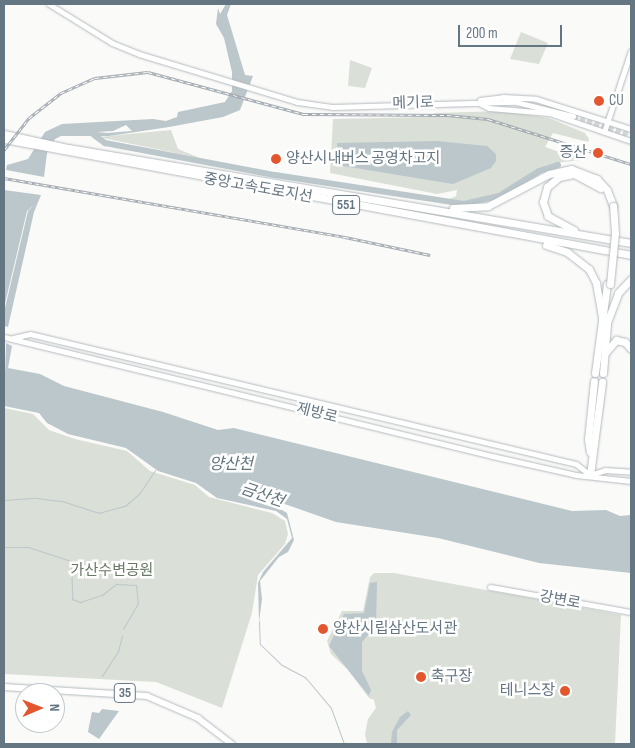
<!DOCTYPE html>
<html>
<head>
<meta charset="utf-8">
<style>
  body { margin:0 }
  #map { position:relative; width:635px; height:748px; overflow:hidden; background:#fafaf8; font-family:"Sofia Sans Condensed","Noto Sans KR",sans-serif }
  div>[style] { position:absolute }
  .green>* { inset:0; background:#dadfd7 }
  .water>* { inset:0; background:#bbc7cb }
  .stream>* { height:1px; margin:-0.5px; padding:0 0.5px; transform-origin:0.5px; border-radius:0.5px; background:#bbc7cb }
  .river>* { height:6px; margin:-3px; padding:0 3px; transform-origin:3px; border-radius:3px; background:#bbc7cb }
  .secondary-tunnel>* { height:5px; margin-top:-2.5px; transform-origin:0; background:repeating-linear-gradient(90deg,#d5d9db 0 5px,transparent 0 7.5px) }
  .roads { filter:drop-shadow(0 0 1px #b3babf) drop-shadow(0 0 1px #b3babf) }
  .secondary>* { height:5px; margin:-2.5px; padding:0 2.5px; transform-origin:2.5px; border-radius:2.5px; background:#fff }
  .primary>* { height:5.5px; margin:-2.75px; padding:0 2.75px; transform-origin:2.75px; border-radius:2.75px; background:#fff }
  .highway>* { height:7px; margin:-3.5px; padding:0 3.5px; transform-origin:3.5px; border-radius:3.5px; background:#fff }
  .rail>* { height:3px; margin-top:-1.5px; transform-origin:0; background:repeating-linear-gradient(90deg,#fff 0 4px,#a2aab0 0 8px); box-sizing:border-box; border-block:1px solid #a2aab0 }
  .bridges { filter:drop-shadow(0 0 1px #b4b9bd) drop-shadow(0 0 1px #b4b9bd) }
  .highway-bridge>* { height:7px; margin:-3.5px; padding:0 3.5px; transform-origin:3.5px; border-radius:3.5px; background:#fff }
  .dots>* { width:14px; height:14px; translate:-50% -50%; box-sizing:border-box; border:2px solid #fff; border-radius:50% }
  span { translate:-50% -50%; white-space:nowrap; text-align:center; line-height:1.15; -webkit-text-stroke:5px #fff; paint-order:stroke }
  .shield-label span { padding:1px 4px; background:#fff; border:1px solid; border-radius:4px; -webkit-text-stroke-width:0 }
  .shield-label { font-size:14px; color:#657683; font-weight:700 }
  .poi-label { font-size:15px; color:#657683 }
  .left { translate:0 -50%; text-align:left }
  .right { translate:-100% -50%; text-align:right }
  .street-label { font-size:15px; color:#657683 }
  .park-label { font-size:15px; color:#687a64 }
  .water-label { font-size:16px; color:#60757c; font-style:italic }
  .frame { position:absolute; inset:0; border:5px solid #657683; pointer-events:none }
  .north { position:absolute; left:15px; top:683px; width:50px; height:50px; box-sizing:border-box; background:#fff; border:1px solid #c1c8cd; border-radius:50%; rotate:89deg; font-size:14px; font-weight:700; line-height:20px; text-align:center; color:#657683 }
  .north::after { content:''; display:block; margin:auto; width:18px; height:22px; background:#e4572e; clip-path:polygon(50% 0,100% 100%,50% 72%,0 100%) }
  .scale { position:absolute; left:458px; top:25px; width:104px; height:22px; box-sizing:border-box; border:2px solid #657683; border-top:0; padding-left:6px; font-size:15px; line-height:18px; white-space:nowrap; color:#657683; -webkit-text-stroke:4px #fff; paint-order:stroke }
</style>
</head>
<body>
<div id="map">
  <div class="green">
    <i style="clip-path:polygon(521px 32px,548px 43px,539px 64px,510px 59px)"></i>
    <i style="clip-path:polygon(350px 60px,372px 68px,365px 88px,348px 86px)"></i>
    <i style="clip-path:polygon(502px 111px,549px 118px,585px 133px,589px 139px,588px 142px,553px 133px,545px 147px,583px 160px,554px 163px,537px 170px,495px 195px,465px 202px,448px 200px,456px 196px,457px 190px,437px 194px,330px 173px,333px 119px,426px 117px,435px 113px)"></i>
    <i style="clip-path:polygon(171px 130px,178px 149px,200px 158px,98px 137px)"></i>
    <i style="clip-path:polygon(4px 408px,33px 414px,49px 430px,75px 439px,127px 451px,150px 471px,195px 485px,209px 497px,272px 513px,285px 521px,288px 534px,285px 544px,258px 575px,252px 613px,222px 708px,156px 682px,4px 674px)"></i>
    <i style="clip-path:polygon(374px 573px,394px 573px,621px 615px,615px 744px,367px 744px,365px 734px,368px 719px,376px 708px,374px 700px,369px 698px,347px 669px,331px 654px,327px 641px,342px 611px,363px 611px,370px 577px)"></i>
  </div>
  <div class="water">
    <i style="clip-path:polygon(evenodd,226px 4px,231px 4px,227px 15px,245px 75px,253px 76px,240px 110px,223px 117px,169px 127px,109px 136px,61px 136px,55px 139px,47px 153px,44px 177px,6px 170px,7px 165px,28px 159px,45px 132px,62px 124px,153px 119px,166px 121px,177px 117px,178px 112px,225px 102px,232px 91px,232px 72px,224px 38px,216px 24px,218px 8px,220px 14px,226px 4px,126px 125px,132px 131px,107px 133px,97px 132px,113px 131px,126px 125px)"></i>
    <i style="clip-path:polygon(437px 141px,487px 146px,496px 154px,496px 161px,491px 168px,453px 184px,337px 165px,337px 143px)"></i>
    <i style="clip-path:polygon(4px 190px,41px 195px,34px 212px,8px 327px,4px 326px,4px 312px,28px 211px,34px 205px,27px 211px,4px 308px)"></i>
    <i style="clip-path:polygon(6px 343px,12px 346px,8px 368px,40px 374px,64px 386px,163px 412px,218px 430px,234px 428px,572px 511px,606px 510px,620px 516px,631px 515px,631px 573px,539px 563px,438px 538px,336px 522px,279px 502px,256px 499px,252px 501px,275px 506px,287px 513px,294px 540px,288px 552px,279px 557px,260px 581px,262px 599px,259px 622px,258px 583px,263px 572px,292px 538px,287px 519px,276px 511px,217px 498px,196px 483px,158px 471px,126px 448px,68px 434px,47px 423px,39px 413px,4px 406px)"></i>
    <i style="clip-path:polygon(377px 582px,376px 626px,362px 642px,362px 671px,371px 690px,369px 696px,329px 646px,344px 614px,364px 613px,370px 583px)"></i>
    <i style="clip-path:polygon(102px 709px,119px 711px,99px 739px,88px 732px,89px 726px,92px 712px,99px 713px)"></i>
    <i style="clip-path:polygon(408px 711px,411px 715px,397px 730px,397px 744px,391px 744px,392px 732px,400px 717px)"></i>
  </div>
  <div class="stream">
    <i style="left:4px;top:500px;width:32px;rotate:-4deg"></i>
    <i style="left:36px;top:498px;width:26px;rotate:7deg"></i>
    <i style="left:62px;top:501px;width:38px;rotate:18deg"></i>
    <i style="left:98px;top:513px;width:28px;rotate:-15deg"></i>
    <i style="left:125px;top:506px;width:18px;rotate:-41deg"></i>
    <i style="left:139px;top:494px;width:29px;rotate:-56deg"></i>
    <i style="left:4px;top:547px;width:24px"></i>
    <i style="left:28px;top:547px;width:45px;rotate:18deg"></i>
    <i style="left:71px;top:561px;width:38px;rotate:88deg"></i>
    <i style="left:72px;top:599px;width:9px;rotate:21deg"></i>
    <i style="left:80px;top:602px;width:23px;rotate:-18deg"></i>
    <i style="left:102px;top:595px;width:18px;rotate:-38deg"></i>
    <i style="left:116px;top:584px;width:20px;rotate:3deg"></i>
    <i style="left:136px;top:585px;width:18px;rotate:84deg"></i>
    <i style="left:138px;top:603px;width:30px;rotate:120deg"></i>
    <i style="left:259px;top:621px;width:23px;rotate:88deg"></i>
    <i style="left:260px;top:644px;width:30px;rotate:44deg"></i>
    <i style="left:282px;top:665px;width:26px;rotate:28deg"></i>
    <i style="left:305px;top:677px;width:40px;rotate:50deg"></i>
    <i style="left:331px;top:708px;width:38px;rotate:70deg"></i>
    <i style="left:102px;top:676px;width:30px;rotate:-57deg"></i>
    <i style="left:118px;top:651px;width:16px;rotate:-75deg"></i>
  </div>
  <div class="river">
    <i style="left:94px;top:135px;width:14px;rotate:36deg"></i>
    <i style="left:105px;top:143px;width:173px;rotate:10.7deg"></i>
    <i style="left:275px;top:175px;width:191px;rotate:8.7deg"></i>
    <i style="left:464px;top:204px;width:36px;rotate:-13deg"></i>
    <i style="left:499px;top:196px;width:47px;rotate:-32deg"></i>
    <i style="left:539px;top:171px;width:20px;rotate:-18deg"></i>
  </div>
  <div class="secondary-tunnel">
    <i style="left:573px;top:116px;width:61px;rotate:18.1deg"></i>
  </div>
  <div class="roads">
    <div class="secondary">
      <i style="left:49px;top:4px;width:74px;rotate:31.8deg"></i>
      <i style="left:112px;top:43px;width:29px;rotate:22deg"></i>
      <i style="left:139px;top:54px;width:165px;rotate:16.9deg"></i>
      <i style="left:297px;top:102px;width:35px;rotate:8deg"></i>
      <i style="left:332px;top:107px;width:184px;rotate:-1.6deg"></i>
      <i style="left:516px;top:102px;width:59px;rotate:13.8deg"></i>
      <i style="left:480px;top:100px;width:23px;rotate:-7deg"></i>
      <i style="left:503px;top:97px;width:33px;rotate:3deg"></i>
      <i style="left:536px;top:99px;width:100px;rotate:17.5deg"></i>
      <i style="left:479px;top:103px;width:11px;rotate:27deg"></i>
      <i style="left:489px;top:108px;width:60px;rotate:4.8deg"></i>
      <i style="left:549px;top:113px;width:87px;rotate:18.9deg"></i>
      <i style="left:604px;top:132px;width:85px;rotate:-71.6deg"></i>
      <i style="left:4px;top:337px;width:502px;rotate:13.7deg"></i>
      <i style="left:492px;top:456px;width:86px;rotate:12.7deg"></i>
      <i style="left:576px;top:475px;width:55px;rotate:6.2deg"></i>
      <i style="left:13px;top:338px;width:17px;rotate:-13deg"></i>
      <i style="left:30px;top:334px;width:561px;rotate:13.39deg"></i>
      <i style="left:576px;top:464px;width:18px;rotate:38deg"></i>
      <i style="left:590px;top:475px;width:16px;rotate:-18deg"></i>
      <i style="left:605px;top:470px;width:26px;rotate:4deg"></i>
      <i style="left:490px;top:587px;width:143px;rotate:10.1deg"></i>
    </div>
    <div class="primary">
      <i style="left:4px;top:687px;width:143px;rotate:3.6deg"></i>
      <i style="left:147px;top:696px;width:56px;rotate:23.3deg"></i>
      <i style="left:198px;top:718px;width:43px;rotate:37.4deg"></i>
    </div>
    <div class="highway">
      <i style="left:4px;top:134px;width:66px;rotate:12.3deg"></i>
      <i style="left:68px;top:148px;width:571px;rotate:9.58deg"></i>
      <i style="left:4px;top:139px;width:638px;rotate:10.48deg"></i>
      <i style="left:453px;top:208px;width:35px;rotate:-3deg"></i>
      <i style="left:488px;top:206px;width:69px;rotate:-27.7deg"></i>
      <i style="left:549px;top:174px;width:23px;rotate:-13deg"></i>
      <i style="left:571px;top:169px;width:28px;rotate:21deg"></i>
      <i style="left:597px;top:179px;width:15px;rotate:48deg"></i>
      <i style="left:607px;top:190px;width:17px;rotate:69deg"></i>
      <i style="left:574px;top:230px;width:30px;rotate:-152deg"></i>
      <i style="left:548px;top:216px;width:15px;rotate:-110deg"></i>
      <i style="left:543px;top:202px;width:16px;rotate:-75deg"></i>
      <i style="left:547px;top:187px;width:16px;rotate:-40deg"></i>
      <i style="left:559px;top:177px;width:15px;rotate:-11deg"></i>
      <i style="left:574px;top:174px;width:30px;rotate:28deg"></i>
      <i style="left:546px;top:245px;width:22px;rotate:18deg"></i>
      <i style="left:567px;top:252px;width:28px;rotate:38deg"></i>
      <i style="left:589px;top:269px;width:16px;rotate:63deg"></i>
      <i style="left:596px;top:283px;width:39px;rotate:80deg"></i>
      <i style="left:606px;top:325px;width:34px;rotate:-69deg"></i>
      <i style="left:618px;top:293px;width:19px;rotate:-47deg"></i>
      <i style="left:606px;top:352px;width:16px;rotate:-50deg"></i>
      <i style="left:616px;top:340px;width:9px;rotate:13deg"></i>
      <i style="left:625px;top:342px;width:9px;rotate:49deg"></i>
      <i style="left:595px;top:373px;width:90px;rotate:-82.3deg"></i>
      <i style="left:603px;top:373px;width:49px;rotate:-85.3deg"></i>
      <i style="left:590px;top:452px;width:13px;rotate:-99deg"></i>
      <i style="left:588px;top:439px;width:58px;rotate:-84.1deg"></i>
      <i style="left:590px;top:475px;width:94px;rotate:-82.6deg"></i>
    </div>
  </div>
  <div class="rail">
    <i style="left:4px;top:150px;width:41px;rotate:-52deg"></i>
    <i style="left:29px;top:118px;width:41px;rotate:-38deg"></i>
    <i style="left:61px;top:93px;width:37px;rotate:-24deg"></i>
    <i style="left:95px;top:78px;width:53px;rotate:-6.5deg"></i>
    <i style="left:148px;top:72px;width:162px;rotate:15.1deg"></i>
    <i style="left:304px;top:114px;width:143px;rotate:0.4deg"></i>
    <i style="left:447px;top:115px;width:41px;rotate:5.6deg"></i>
    <i style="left:488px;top:119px;width:150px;rotate:17.5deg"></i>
    <i style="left:4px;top:178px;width:346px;rotate:9.8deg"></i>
    <i style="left:345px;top:237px;width:87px;rotate:12deg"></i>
  </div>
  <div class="bridges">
    <div class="highway-bridge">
      <i style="left:610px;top:284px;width:51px;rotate:-84.4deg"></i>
      <i style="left:615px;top:233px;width:27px;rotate:-94deg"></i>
    </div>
  </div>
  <div class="dots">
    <i style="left:599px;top:101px;background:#e4572e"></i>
    <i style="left:598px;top:153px;background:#e4572e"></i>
    <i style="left:276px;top:159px;background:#e4572e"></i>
    <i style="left:323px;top:629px;background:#e4572e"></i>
    <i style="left:421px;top:677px;background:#e4572e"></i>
    <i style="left:565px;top:691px;background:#e4572e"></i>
  </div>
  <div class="shield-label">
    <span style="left:346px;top:205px">551</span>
    <span style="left:125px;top:693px">35</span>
  </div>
  <div class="poi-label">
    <span class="left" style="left:609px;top:101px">CU</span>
    <span class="right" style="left:587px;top:153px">증산</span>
    <span class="left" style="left:286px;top:159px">양산시내버스 공영차고지</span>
    <span class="left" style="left:333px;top:629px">양산시립삼산도서관</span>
    <span class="left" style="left:431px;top:677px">축구장</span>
    <span class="right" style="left:555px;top:691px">테니스장</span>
  </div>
  <div class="street-label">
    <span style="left:413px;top:103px;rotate:-2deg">메기로</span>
    <span style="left:258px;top:188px;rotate:10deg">중앙고속도로지선</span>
    <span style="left:317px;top:413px;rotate:14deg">제방로</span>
    <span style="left:560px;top:600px;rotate:11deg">강변로</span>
  </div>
  <div class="park-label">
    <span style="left:112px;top:571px">가산수변공원</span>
  </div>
  <div class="water-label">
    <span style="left:231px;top:465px">양산천</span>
    <span style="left:262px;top:496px;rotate:19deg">금산천</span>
  </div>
  <div class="frame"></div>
  <div class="north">N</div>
  <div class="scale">200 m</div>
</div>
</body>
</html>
